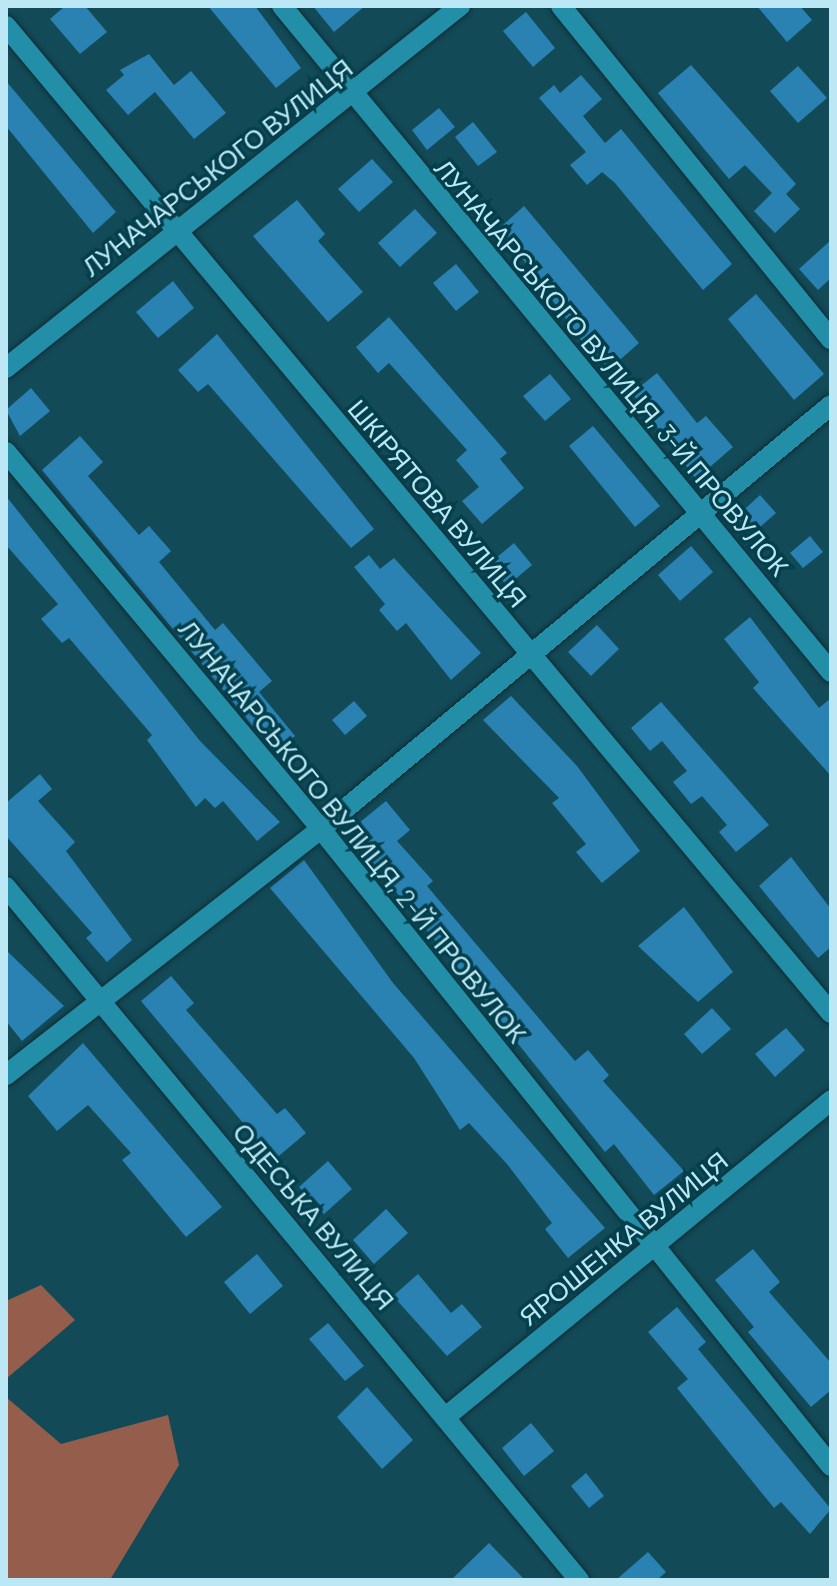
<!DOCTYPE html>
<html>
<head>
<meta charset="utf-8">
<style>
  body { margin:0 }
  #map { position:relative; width:837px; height:1586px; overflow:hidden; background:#134a57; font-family:Barlow,sans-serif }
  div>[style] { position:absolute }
  .green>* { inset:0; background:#955d4c }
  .building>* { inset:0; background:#2982b2 }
  .roads { filter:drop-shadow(0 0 2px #0e2d36) drop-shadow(0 0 2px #0e2d36) }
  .minor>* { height:20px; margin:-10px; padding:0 10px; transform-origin:10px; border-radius:10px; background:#238ea7 }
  span { translate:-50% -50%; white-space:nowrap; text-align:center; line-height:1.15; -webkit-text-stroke:7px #043f4c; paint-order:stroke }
  .street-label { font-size:26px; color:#bce8f5 }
  .frame { position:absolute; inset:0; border:8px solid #bce8f5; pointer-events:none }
</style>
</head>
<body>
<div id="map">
  <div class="green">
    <i style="clip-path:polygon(41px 1285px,75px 1320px,6px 1379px,6px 1301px)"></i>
    <i style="clip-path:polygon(6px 1397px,61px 1444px,168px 1415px,179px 1465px,110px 1580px,6px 1580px)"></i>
  </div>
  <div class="building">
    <i style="clip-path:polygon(65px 6px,85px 6px,107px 32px,80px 54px,50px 19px)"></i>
    <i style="clip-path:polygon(208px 6px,255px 6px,301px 68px,276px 88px)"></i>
    <i style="clip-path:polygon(313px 6px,365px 6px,334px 32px)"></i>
    <i style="clip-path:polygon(757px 6px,800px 6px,812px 20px,787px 42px)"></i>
    <i style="clip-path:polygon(526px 12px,555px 48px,533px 67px,503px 31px)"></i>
    <i style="clip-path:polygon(149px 54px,174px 85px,191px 71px,226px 113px,194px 139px,155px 92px,128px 115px,106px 90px,124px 75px,120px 70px)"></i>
    <i style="clip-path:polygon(691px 65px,796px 184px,786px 194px,800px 209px,775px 233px,754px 211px,772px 193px,745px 165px,729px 179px,658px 93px)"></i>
    <i style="clip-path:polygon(798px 66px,827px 98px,798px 123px,770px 91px)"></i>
    <i style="clip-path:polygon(581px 75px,602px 99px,583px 116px,605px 143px,621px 129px,732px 264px,703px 290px,615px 183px,602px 172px,587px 185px,570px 165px,586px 152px,539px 98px,554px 85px,560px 93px)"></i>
    <i style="clip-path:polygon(6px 81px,116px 212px,93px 233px,6px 126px)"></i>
    <i style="clip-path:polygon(439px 108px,455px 127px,427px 150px,412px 130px)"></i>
    <i style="clip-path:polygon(473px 122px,497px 152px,478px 166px,455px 137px)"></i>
    <i style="clip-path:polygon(372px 159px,393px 182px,359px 212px,338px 189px)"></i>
    <i style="clip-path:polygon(297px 200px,325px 234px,318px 241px,363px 292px,328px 322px,253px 236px)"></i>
    <i style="clip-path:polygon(524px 206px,639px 343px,605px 373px,522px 258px,493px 234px)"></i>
    <i style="clip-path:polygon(415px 209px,437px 233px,400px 267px,378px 243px)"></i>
    <i style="clip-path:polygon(831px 240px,831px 278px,818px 290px,799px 269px)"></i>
    <i style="clip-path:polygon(456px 264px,479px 292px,456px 311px,433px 283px)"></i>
    <i style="clip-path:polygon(173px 281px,194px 308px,158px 338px,136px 312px)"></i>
    <i style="clip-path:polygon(756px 294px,824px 374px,794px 400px,728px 319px)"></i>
    <i style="clip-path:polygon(389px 317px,507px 453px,500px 459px,524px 488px,482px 524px,462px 501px,479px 487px,456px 460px,467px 450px,389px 363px,378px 373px,356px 347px)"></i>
    <i style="clip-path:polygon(217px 334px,374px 529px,351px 548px,208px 384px,198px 392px,178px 370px)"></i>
    <i style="clip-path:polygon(657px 373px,697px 423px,706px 416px,733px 447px,696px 479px,632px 393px)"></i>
    <i style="clip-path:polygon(550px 374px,571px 399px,545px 421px,523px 396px)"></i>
    <i style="clip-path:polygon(31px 388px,50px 411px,20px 436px,6px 410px)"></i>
    <i style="clip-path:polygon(593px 426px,660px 506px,635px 527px,569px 446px)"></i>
    <i style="clip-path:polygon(80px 436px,103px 462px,88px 476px,139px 535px,149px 526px,171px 551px,159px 562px,215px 630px,223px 623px,272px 681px,259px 692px,295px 736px,275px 753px,42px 470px)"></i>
    <i style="clip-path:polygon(760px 495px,776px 513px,751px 535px,735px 518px)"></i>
    <i style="clip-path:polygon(6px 496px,200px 741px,280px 822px,257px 841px,223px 801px,215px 808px,205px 798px,196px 807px,147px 740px,152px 735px,69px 638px,62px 643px,41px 619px,58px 604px,6px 545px)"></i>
    <i style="clip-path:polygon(810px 536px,823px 552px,803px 568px,790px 553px)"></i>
    <i style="clip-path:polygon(514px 543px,532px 565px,507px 586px,489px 564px)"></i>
    <i style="clip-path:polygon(691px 546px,713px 572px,680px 601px,658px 575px)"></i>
    <i style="clip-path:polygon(369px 555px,380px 569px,394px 558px,481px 653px,451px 680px,406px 623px,397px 631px,379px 610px,385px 604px,354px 567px)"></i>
    <i style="clip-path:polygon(750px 617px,819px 708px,831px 698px,831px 776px,753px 688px,759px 682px,724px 639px)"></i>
    <i style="clip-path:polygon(597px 625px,619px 649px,591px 676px,568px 652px)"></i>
    <i style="clip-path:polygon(511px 696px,577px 766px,640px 851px,602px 883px,576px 852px,586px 844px,552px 803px,559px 798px,483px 720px)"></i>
    <i style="clip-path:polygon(354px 701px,367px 716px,345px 735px,332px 720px)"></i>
    <i style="clip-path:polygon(661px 702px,769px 825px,736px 852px,719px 832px,727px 825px,702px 796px,691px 804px,673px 782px,687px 771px,662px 741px,650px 751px,631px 728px)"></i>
    <i style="clip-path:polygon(40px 774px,52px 789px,38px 801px,75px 842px,66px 851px,132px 940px,107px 962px,86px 938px,92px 933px,6px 836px,6px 803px)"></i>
    <i style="clip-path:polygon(386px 801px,410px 830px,397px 841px,433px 881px,427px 886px,575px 1061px,588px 1050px,609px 1075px,603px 1081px,684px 1171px,654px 1195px,614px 1144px,605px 1152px,348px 832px)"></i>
    <i style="clip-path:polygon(791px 857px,831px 909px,831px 947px,818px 958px,759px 886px)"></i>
    <i style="clip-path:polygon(304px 860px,393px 983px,605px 1228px,568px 1258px,545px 1229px,552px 1223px,507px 1164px,469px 1123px,460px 1130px,414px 1058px,270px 888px)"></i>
    <i style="clip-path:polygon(684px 907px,733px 972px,698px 1002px,638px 946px)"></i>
    <i style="clip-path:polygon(6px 950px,64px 1006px,22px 1041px,6px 1021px)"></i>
    <i style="clip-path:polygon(171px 976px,194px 1003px,186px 1010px,277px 1114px,285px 1108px,306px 1133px,274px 1160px,141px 1001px)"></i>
    <i style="clip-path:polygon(712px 1008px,731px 1029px,702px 1054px,684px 1034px)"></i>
    <i style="clip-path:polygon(786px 1028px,805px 1050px,775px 1077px,755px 1054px)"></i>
    <i style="clip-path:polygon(83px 1043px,222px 1207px,186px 1237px,122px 1160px,131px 1153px,88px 1105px,57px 1131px,28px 1096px)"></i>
    <i style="clip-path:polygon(328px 1161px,352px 1189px,324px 1214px,299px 1187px)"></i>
    <i style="clip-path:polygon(386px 1209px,408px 1233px,374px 1264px,353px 1240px)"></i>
    <i style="clip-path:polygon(753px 1249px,780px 1282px,769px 1292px,831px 1363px,831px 1390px,811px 1407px,748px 1332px,754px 1327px,715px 1280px)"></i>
    <i style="clip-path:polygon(257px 1254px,283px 1286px,250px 1314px,224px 1282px)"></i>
    <i style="clip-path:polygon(418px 1274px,451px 1313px,462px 1304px,482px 1327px,447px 1356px,393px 1296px)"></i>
    <i style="clip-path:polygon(677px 1307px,706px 1342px,698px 1349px,831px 1509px,810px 1534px,781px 1502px,774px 1508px,677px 1388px,688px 1379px,648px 1332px)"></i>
    <i style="clip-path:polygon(328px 1323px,364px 1366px,345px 1381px,309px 1339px)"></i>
    <i style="clip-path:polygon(367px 1387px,413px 1440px,382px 1469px,337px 1417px)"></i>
    <i style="clip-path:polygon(531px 1423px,554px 1451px,524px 1476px,502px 1448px)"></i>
    <i style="clip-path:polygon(586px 1473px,604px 1496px,589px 1508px,571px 1486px)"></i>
    <i style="clip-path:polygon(489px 1543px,525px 1580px,451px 1580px)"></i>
    <i style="clip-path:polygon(648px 1552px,666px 1572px,657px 1580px,616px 1580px)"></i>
  </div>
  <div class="roads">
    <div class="minor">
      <i style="left:282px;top:6px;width:863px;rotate:50.5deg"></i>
      <i style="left:561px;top:6px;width:429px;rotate:51deg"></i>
      <i style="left:6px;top:26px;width:1286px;rotate:50.11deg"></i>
      <i style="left:6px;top:368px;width:581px;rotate:-38.57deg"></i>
      <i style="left:6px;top:452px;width:491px;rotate:50.1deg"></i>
      <i style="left:321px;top:829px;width:816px;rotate:51.32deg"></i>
      <i style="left:6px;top:887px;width:899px;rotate:50.41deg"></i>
      <i style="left:6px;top:1075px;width:400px;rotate:-38deg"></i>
      <i style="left:321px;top:829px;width:663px;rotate:-39.74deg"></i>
      <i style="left:448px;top:1415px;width:496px;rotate:-39.4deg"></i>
    </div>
  </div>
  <div class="street-label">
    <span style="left:217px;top:167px;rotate:-38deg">ЛУНАЧАРСЬКОГО ВУЛИЦЯ</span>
    <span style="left:612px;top:367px;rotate:50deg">ЛУНАЧАРСЬКОГО ВУЛИЦЯ, 3-Й ПРОВУЛОК</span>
    <span style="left:438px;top:503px;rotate:50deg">ШКІРЯТОВА ВУЛИЦЯ</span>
    <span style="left:353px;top:831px;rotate:51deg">ЛУНАЧАРСЬКОГО ВУЛИЦЯ, 2-Й ПРОВУЛОК</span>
    <span style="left:314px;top:1216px;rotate:50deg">ОДЕСЬКА ВУЛИЦЯ</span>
    <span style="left:623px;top:1238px;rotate:-39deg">ЯРОШЕНКА ВУЛИЦЯ</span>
  </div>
  <div class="frame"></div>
</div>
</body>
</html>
